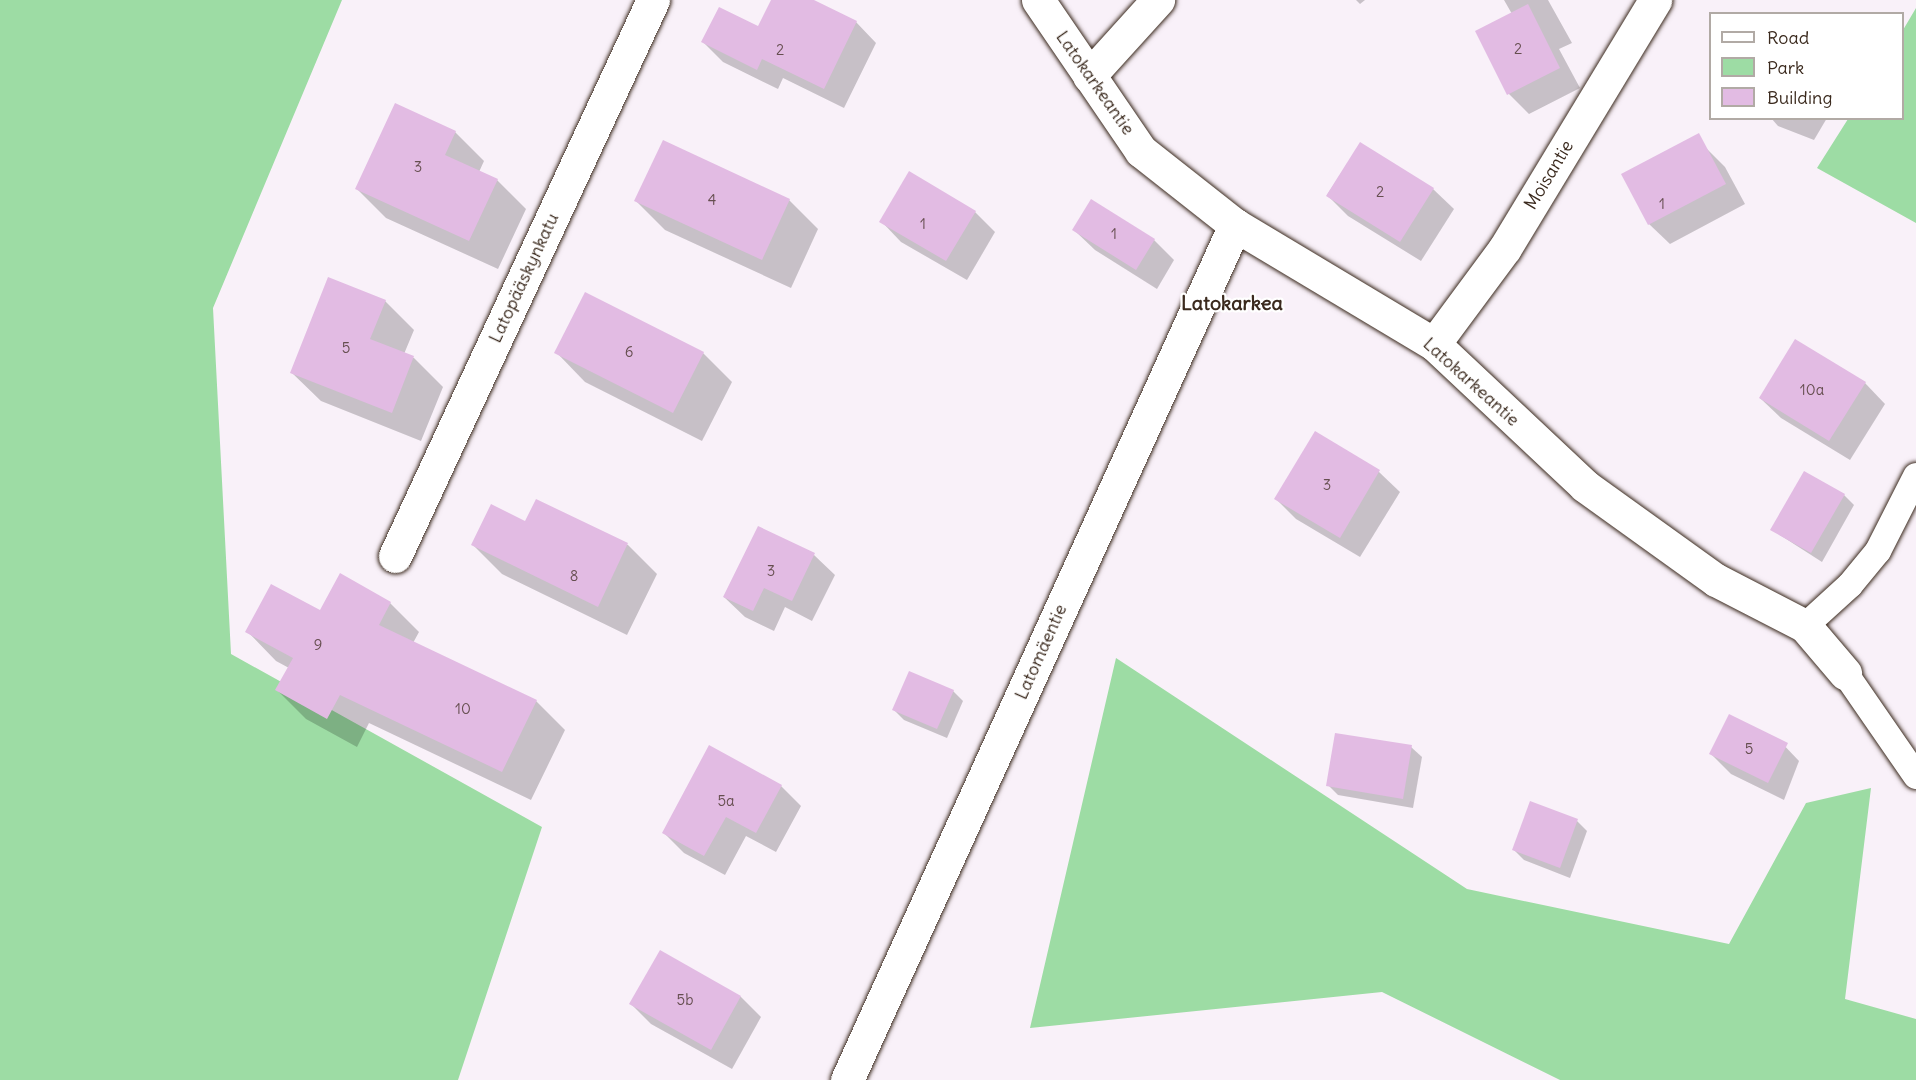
<!DOCTYPE html>
<html>
<head>
<meta charset="utf-8">
<style>
  body { margin:0 }
  #map { position:relative; width:1916px; height:1080px; overflow:hidden; background:#f9f1f9; font-family:Delius,sans-serif }
  div>[style] { position:absolute }
  .green>* { inset:0; background:#9ddca4 }
  .shadow>* { inset:0; background:#0003 }
  .building>* { inset:0; background:#e2bbe3 }
  .roads { filter:drop-shadow(0 0 2px #3b2a1e) drop-shadow(0 0 2px #3b2a1e) }
  .lane>* { height:26px; margin:-13px; padding:0 13px; transform-origin:13px; border-radius:13px; background:#fff }
  .street>* { height:33px; margin:-16.5px; padding:0 16.5px; transform-origin:16.5px; border-radius:16.5px; background:#fff }
  span { translate:-50% -50%; white-space:nowrap; text-align:center; line-height:1.15; -webkit-text-stroke:4.5px #fff; paint-order:stroke }
  .number-label { font-size:15px; color:#654e4f }
  .number-label span { -webkit-text-stroke-width:0 }
  .street-label { font-size:18px; color:#3b2a1e }
  .neighbourhood-label { font-size:20px; color:#3b2a1e; font-weight:700 }
  .legend { position:absolute; left:1709px; top:12px; width:195px; height:108px; box-sizing:border-box; background:#fff; border:2px solid #b1aaa5; margin:0; padding:8px 10px; list-style:none; font-size:18px; color:#3b2a1e }
  .legend li { display:flex; align-items:center; gap:12px; height:30px }
  .legend b { width:30px; border:2px solid #b1aaa5 }
</style>
</head>
<body>
<div id="map">
  <div class="green">
    <i style="clip-path:polygon(0 0,342px 0,213px 308px,231px 654px,542px 827px,458px 1080px,0 1080px)"></i>
    <i style="clip-path:polygon(1916px 8px,1916px 223px,1817px 168px,1848px 119px,1902px 118px,1903px 30px)"></i>
    <i style="clip-path:polygon(1116px 658px,1467px 889px,1729px 944px,1806px 803px,1871px 788px,1845px 999px,1916px 1019px,1916px 1080px,1560px 1080px,1382px 992px,1030px 1028px)"></i>
  </div>
  <div class="shadow">
    <i style="clip-path:polygon(773px 0,810px 0,856px 22px,876px 43px,844px 108px,783px 78px,778px 89px,723px 62px,703px 42px,759px 28px)"></i>
    <i style="clip-path:polygon(1356px 0,1365px 0,1360px 4px)"></i>
    <i style="clip-path:polygon(1504px 0,1548px 0,1572px 43px,1559px 49px,1580px 88px,1529px 114px,1509px 94px,1512px 14px)"></i>
    <i style="clip-path:polygon(1771px 118px,1827px 118px,1814px 140px,1778px 126px)"></i>
    <i style="clip-path:polygon(455px 132px,484px 161px,479px 172px,497px 180px,526px 209px,498px 269px,386px 218px,357px 189px)"></i>
    <i style="clip-path:polygon(1360px 144px,1433px 189px,1454px 209px,1421px 261px,1348px 216px,1327px 195px)"></i>
    <i style="clip-path:polygon(1705px 147px,1725px 167px,1745px 204px,1670px 244px,1649px 224px,1623px 174px)"></i>
    <i style="clip-path:polygon(789px 200px,818px 229px,791px 288px,665px 230px,636px 201px)"></i>
    <i style="clip-path:polygon(975px 212px,995px 232px,967px 280px,901px 242px,881px 221px)"></i>
    <i style="clip-path:polygon(1074px 230px,1154px 240px,1174px 260px,1157px 289px,1095px 250px)"></i>
    <i style="clip-path:polygon(385px 301px,414px 330px,404px 354px,414px 358px,443px 387px,421px 441px,321px 401px,291px 372px)"></i>
    <i style="clip-path:polygon(556px 352px,703px 353px,732px 382px,702px 441px,585px 382px)"></i>
    <i style="clip-path:polygon(1865px 383px,1885px 404px,1850px 460px,1781px 418px,1760px 398px)"></i>
    <i style="clip-path:polygon(1315px 433px,1379px 472px,1400px 492px,1360px 557px,1296px 519px,1276px 499px)"></i>
    <i style="clip-path:polygon(1844px 495px,1854px 505px,1822px 562px,1772px 530px)"></i>
    <i style="clip-path:polygon(537px 501px,628px 545px,657px 574px,627px 635px,502px 574px,473px 545px,526px 523px)"></i>
    <i style="clip-path:polygon(758px 528px,814px 555px,835px 575px,812px 621px,785px 607px,774px 631px,745px 617px,724px 597px)"></i>
    <i style="clip-path:polygon(390px 603px,419px 632px,413px 643px,536px 701px,565px 730px,531px 800px,369px 723px,357px 747px,306px 719px,277px 690px,289px 668px,276px 661px,247px 631px,320px 612px)"></i>
    <i style="clip-path:polygon(953px 691px,963px 701px,947px 738px,904px 720px,894px 710px)"></i>
    <i style="clip-path:polygon(1779px 740px,1799px 761px,1784px 800px,1731px 774px,1711px 754px)"></i>
    <i style="clip-path:polygon(1411px 747px,1422px 757px,1413px 808px,1338px 795px,1328px 785px)"></i>
    <i style="clip-path:polygon(781px 786px,801px 806px,776px 852px,746px 836px,725px 875px,684px 853px,664px 833px)"></i>
    <i style="clip-path:polygon(1577px 821px,1587px 831px,1570px 878px,1524px 860px,1514px 850px)"></i>
    <i style="clip-path:polygon(660px 952px,741px 997px,761px 1017px,732px 1069px,651px 1024px,631px 1004px)"></i>
  </div>
  <div class="building">
    <i style="clip-path:polygon(771px 0,814px 0,857px 21px,824px 89px,762px 59px,757px 70px,701px 42px,719px 7px,758px 26px)"></i>
    <i style="clip-path:polygon(1528px 4px,1560px 68px,1507px 95px,1475px 31px)"></i>
    <i style="clip-path:polygon(395px 103px,456px 131px,445px 155px,498px 179px,469px 241px,355px 189px)"></i>
    <i style="clip-path:polygon(1699px 133px,1726px 184px,1648px 225px,1621px 174px)"></i>
    <i style="clip-path:polygon(663px 140px,790px 199px,762px 260px,634px 201px)"></i>
    <i style="clip-path:polygon(1360px 142px,1434px 188px,1400px 242px,1326px 196px)"></i>
    <i style="clip-path:polygon(909px 171px,976px 211px,946px 261px,879px 222px)"></i>
    <i style="clip-path:polygon(1091px 199px,1155px 239px,1136px 270px,1072px 230px)"></i>
    <i style="clip-path:polygon(328px 277px,386px 300px,370px 339px,414px 356px,392px 413px,290px 373px)"></i>
    <i style="clip-path:polygon(585px 292px,704px 352px,673px 413px,554px 353px)"></i>
    <i style="clip-path:polygon(1795px 339px,1866px 382px,1829px 441px,1759px 398px)"></i>
    <i style="clip-path:polygon(1315px 431px,1380px 470px,1340px 538px,1274px 499px)"></i>
    <i style="clip-path:polygon(1804px 471px,1845px 494px,1811px 553px,1770px 530px)"></i>
    <i style="clip-path:polygon(536px 499px,628px 543px,598px 607px,471px 545px,491px 504px,525px 521px)"></i>
    <i style="clip-path:polygon(758px 526px,815px 553px,792px 601px,764px 588px,753px 611px,723px 597px)"></i>
    <i style="clip-path:polygon(340px 573px,391px 602px,379px 625px,537px 700px,502px 772px,340px 695px,327px 719px,275px 690px,293px 658px,245px 632px,271px 584px,320px 610px)"></i>
    <i style="clip-path:polygon(909px 671px,954px 690px,937px 729px,892px 710px)"></i>
    <i style="clip-path:polygon(1729px 714px,1788px 743px,1768px 783px,1709px 754px)"></i>
    <i style="clip-path:polygon(1335px 733px,1412px 745px,1403px 799px,1326px 786px)"></i>
    <i style="clip-path:polygon(709px 745px,782px 785px,756px 833px,726px 817px,704px 856px,662px 833px)"></i>
    <i style="clip-path:polygon(1530px 801px,1578px 819px,1560px 868px,1512px 850px)"></i>
    <i style="clip-path:polygon(660px 950px,741px 996px,711px 1050px,629px 1004px)"></i>
  </div>
  <div class="roads">
    <div class="lane">
      <i style="left:1805px;top:626px;width:61px;rotate:-42.3deg"></i>
      <i style="left:1850px;top:585px;width:44px;rotate:-50.5deg"></i>
      <i style="left:1878px;top:551px;width:84px;rotate:-63.1deg"></i>
      <i style="left:1845px;top:673px;width:125px;rotate:55.4deg"></i>
    </div>
    <div class="street">
      <i style="left:1038px;top:0;width:183px;rotate:55.7deg"></i>
      <i style="left:1141px;top:151px;width:120px;rotate:38.2deg"></i>
      <i style="left:1235px;top:225px;width:232px;rotate:30.9deg"></i>
      <i style="left:1434px;top:344px;width:207px;rotate:43.2deg"></i>
      <i style="left:1585px;top:486px;width:161px;rotate:35.7deg"></i>
      <i style="left:1716px;top:580px;width:100px;rotate:27.3deg"></i>
      <i style="left:1805px;top:626px;width:62px;rotate:49.6deg"></i>
      <i style="left:1089px;top:76px;width:103px;rotate:-47.8deg"></i>
      <i style="left:1434px;top:344px;width:119px;rotate:-53.5deg"></i>
      <i style="left:1505px;top:248px;width:290px;rotate:-58.8deg"></i>
      <i style="left:395px;top:556px;width:613px;rotate:-65.11deg"></i>
      <i style="left:847px;top:1080px;width:939px;rotate:-65.59deg"></i>
    </div>
  </div>
  <div class="number-label">
    <span style="left:1518px;top:49px">2</span>
    <span style="left:780px;top:50px">2</span>
    <span style="left:418px;top:167px">3</span>
    <span style="left:1380px;top:192px">2</span>
    <span style="left:712px;top:200px">4</span>
    <span style="left:1662px;top:204px">1</span>
    <span style="left:923px;top:224px">1</span>
    <span style="left:1114px;top:234px">1</span>
    <span style="left:346px;top:348px">5</span>
    <span style="left:629px;top:352px">6</span>
    <span style="left:1812px;top:390px">10a</span>
    <span style="left:1327px;top:485px">3</span>
    <span style="left:771px;top:571px">3</span>
    <span style="left:574px;top:576px">8</span>
    <span style="left:318px;top:645px">9</span>
    <span style="left:463px;top:709px">10</span>
    <span style="left:1749px;top:749px">5</span>
    <span style="left:726px;top:801px">5a</span>
    <span style="left:685px;top:1000px">5b</span>
  </div>
  <div class="street-label">
    <span style="left:1095px;top:83px;rotate:55deg">Latokarkeantie</span>
    <span style="left:1549px;top:175px;rotate:-59deg">Moisantie</span>
    <span style="left:524px;top:278px;rotate:-65deg">Latopääskynkatu</span>
    <span style="left:1471px;top:382px;rotate:42deg">Latokarkeantie</span>
    <span style="left:1041px;top:652px;rotate:-66deg">Latomäentie</span>
  </div>
  <div class="neighbourhood-label">
    <span style="left:1232px;top:302px">Latokarkea</span>
  </div>
  <ul class="legend">
  <li><b style="height:8px;background:#fff"></b>Road</li>
  <li><b style="height:16px;background:#9ddca4"></b>Park</li>
  <li><b style="height:16px;background:#e2bbe3"></b>Building</li>
  </ul>
</div>
</body>
</html>
